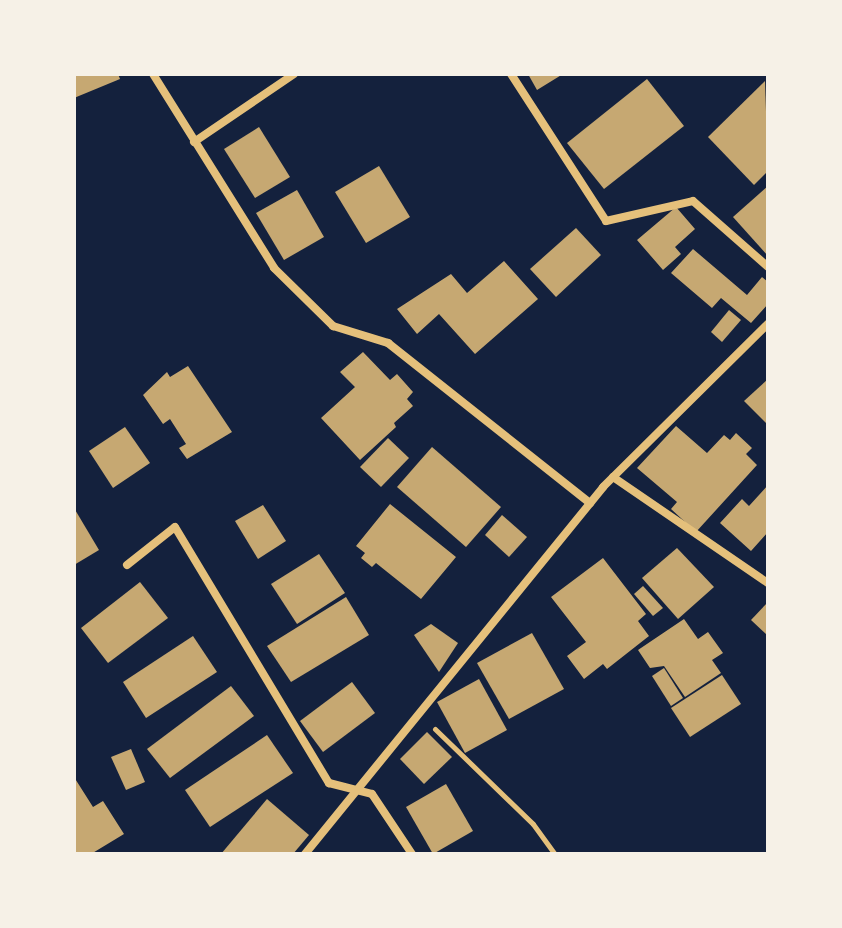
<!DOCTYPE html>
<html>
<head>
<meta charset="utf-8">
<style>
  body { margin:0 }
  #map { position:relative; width:842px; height:928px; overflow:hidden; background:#14213d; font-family:Helvetica,sans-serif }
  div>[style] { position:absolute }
  .building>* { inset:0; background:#c6a872 }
  .path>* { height:5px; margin:-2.5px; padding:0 2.5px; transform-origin:2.5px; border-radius:2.5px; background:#e5c07b }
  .minor>* { height:8px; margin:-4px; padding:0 4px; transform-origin:4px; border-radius:4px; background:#e5c07b }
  span { translate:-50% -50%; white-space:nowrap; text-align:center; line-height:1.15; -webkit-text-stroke:8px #f6f1e7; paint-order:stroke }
  .frame { position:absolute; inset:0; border:76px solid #f6f1e7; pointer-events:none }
</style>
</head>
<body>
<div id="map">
  <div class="building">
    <i style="clip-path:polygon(74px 74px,118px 74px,120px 79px,74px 98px)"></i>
    <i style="clip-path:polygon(528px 74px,563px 74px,537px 90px)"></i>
    <i style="clip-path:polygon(647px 79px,684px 126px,604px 189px,567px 143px)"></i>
    <i style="clip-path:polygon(765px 81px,768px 171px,754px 185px,708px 137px)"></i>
    <i style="clip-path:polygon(259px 127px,290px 177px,255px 198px,224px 149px)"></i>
    <i style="clip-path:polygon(379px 166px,410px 217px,366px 243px,335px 192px)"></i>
    <i style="clip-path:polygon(768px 186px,768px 256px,733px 217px)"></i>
    <i style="clip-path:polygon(297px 190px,324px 237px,284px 260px,256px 213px)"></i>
    <i style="clip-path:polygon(676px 207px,695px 229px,675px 247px,681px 254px,663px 270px,637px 240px)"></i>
    <i style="clip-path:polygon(576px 228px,601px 255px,556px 297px,530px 269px)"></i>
    <i style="clip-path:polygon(693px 249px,747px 295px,762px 277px,768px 282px,768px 304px,751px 323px,721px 298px,712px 308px,671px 273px)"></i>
    <i style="clip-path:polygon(504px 261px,538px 299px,475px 354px,439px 314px,417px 334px,397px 309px,451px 274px,467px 293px)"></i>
    <i style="clip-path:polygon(729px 310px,741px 320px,722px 342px,711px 332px)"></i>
    <i style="clip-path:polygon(363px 352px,390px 380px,397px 374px,413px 392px,407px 399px,413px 406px,394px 423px,396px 427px,360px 460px,321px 418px,355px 387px,340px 372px)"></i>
    <i style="clip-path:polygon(188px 366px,232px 432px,187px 459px,179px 448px,186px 444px,170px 419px,163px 424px,143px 395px,167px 372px,170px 377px)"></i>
    <i style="clip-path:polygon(768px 379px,768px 425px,744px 401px)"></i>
    <i style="clip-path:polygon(676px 426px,707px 453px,724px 435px,730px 440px,736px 433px,752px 448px,746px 454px,757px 465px,696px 532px,671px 509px,677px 502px,637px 468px)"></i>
    <i style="clip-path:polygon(125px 427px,150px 463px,113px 488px,89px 451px)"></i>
    <i style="clip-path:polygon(388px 438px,409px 458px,381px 487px,360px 467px)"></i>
    <i style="clip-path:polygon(432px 447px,501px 507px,466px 547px,397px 487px)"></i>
    <i style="clip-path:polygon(768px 485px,768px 532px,751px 551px,720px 523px,742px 499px,749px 506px)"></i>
    <i style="clip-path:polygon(390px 504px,456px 557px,421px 599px,376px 563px,372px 567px,361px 558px,365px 553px,356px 546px)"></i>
    <i style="clip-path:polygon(263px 505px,286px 541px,258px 559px,235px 521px)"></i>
    <i style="clip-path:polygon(74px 508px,99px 550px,74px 565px)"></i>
    <i style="clip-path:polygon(502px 515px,527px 537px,509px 557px,485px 535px)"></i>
    <i style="clip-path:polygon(677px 548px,714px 587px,678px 619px,642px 578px)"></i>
    <i style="clip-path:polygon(319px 554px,345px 593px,297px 624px,271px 584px)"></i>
    <i style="clip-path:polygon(603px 558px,646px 614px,638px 621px,649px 636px,607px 669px,603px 664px,584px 679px,567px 656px,586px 642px,551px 597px)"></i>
    <i style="clip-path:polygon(140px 582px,168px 618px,108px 663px,81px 628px)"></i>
    <i style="clip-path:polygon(643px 586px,663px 608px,653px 616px,634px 594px)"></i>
    <i style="clip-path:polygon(346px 597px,369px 635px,291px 682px,267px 646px)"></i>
    <i style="clip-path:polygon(768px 602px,768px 636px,751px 620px)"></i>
    <i style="clip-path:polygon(684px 619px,698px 639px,708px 632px,723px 653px,712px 660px,721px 673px,685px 697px,664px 666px,650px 668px,638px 650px)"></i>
    <i style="clip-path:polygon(431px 624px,458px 643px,439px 672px,414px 635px)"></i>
    <i style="clip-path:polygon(532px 633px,564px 689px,509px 719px,477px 663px)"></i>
    <i style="clip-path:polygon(193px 636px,217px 672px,146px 718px,123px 682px)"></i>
    <i style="clip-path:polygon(664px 668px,683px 698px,671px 706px,652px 676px)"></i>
    <i style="clip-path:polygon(722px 675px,741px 704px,690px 737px,671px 708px)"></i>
    <i style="clip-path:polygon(479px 679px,507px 730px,465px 753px,437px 702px)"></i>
    <i style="clip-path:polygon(352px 682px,375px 713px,323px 752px,300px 721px)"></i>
    <i style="clip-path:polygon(231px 686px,254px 716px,170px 778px,147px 749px)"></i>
    <i style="clip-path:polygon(427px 732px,452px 757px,424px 784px,400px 759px)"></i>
    <i style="clip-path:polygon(267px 735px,293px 773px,210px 827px,185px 790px)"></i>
    <i style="clip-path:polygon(131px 749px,145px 782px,126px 790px,111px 757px)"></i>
    <i style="clip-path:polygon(74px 777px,93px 807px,103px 801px,124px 834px,91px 854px,74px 854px)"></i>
    <i style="clip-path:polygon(446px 784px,473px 831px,433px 854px,406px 807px)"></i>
    <i style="clip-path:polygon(267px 799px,309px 835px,293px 854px,221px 854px)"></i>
  </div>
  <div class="path">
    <i style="left:435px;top:729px;width:136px;rotate:44.1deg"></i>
    <i style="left:533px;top:824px;width:37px;rotate:54deg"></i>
  </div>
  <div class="minor">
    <i style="left:153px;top:74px;width:229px;rotate:58deg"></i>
    <i style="left:274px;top:268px;width:83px;rotate:44.5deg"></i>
    <i style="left:333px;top:326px;width:58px;rotate:17.2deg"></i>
    <i style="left:388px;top:343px;width:258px;rotate:38.4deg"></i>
    <i style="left:511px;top:74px;width:175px;rotate:57.1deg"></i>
    <i style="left:606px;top:221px;width:89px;rotate:-12.9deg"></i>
    <i style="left:693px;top:201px;width:100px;rotate:41.3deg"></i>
    <i style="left:194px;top:142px;width:121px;rotate:-34.2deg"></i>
    <i style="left:613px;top:477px;width:188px;rotate:34.4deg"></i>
    <i style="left:127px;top:565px;width:61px;rotate:-38.4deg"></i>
    <i style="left:175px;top:527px;width:299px;rotate:59deg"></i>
    <i style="left:329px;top:783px;width:44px;rotate:14.3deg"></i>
    <i style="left:372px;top:794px;width:72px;rotate:56.3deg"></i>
    <i style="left:305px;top:854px;width:473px;rotate:-50.9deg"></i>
    <i style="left:603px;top:487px;width:232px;rotate:-44.7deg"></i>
  </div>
  <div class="frame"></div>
</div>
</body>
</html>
